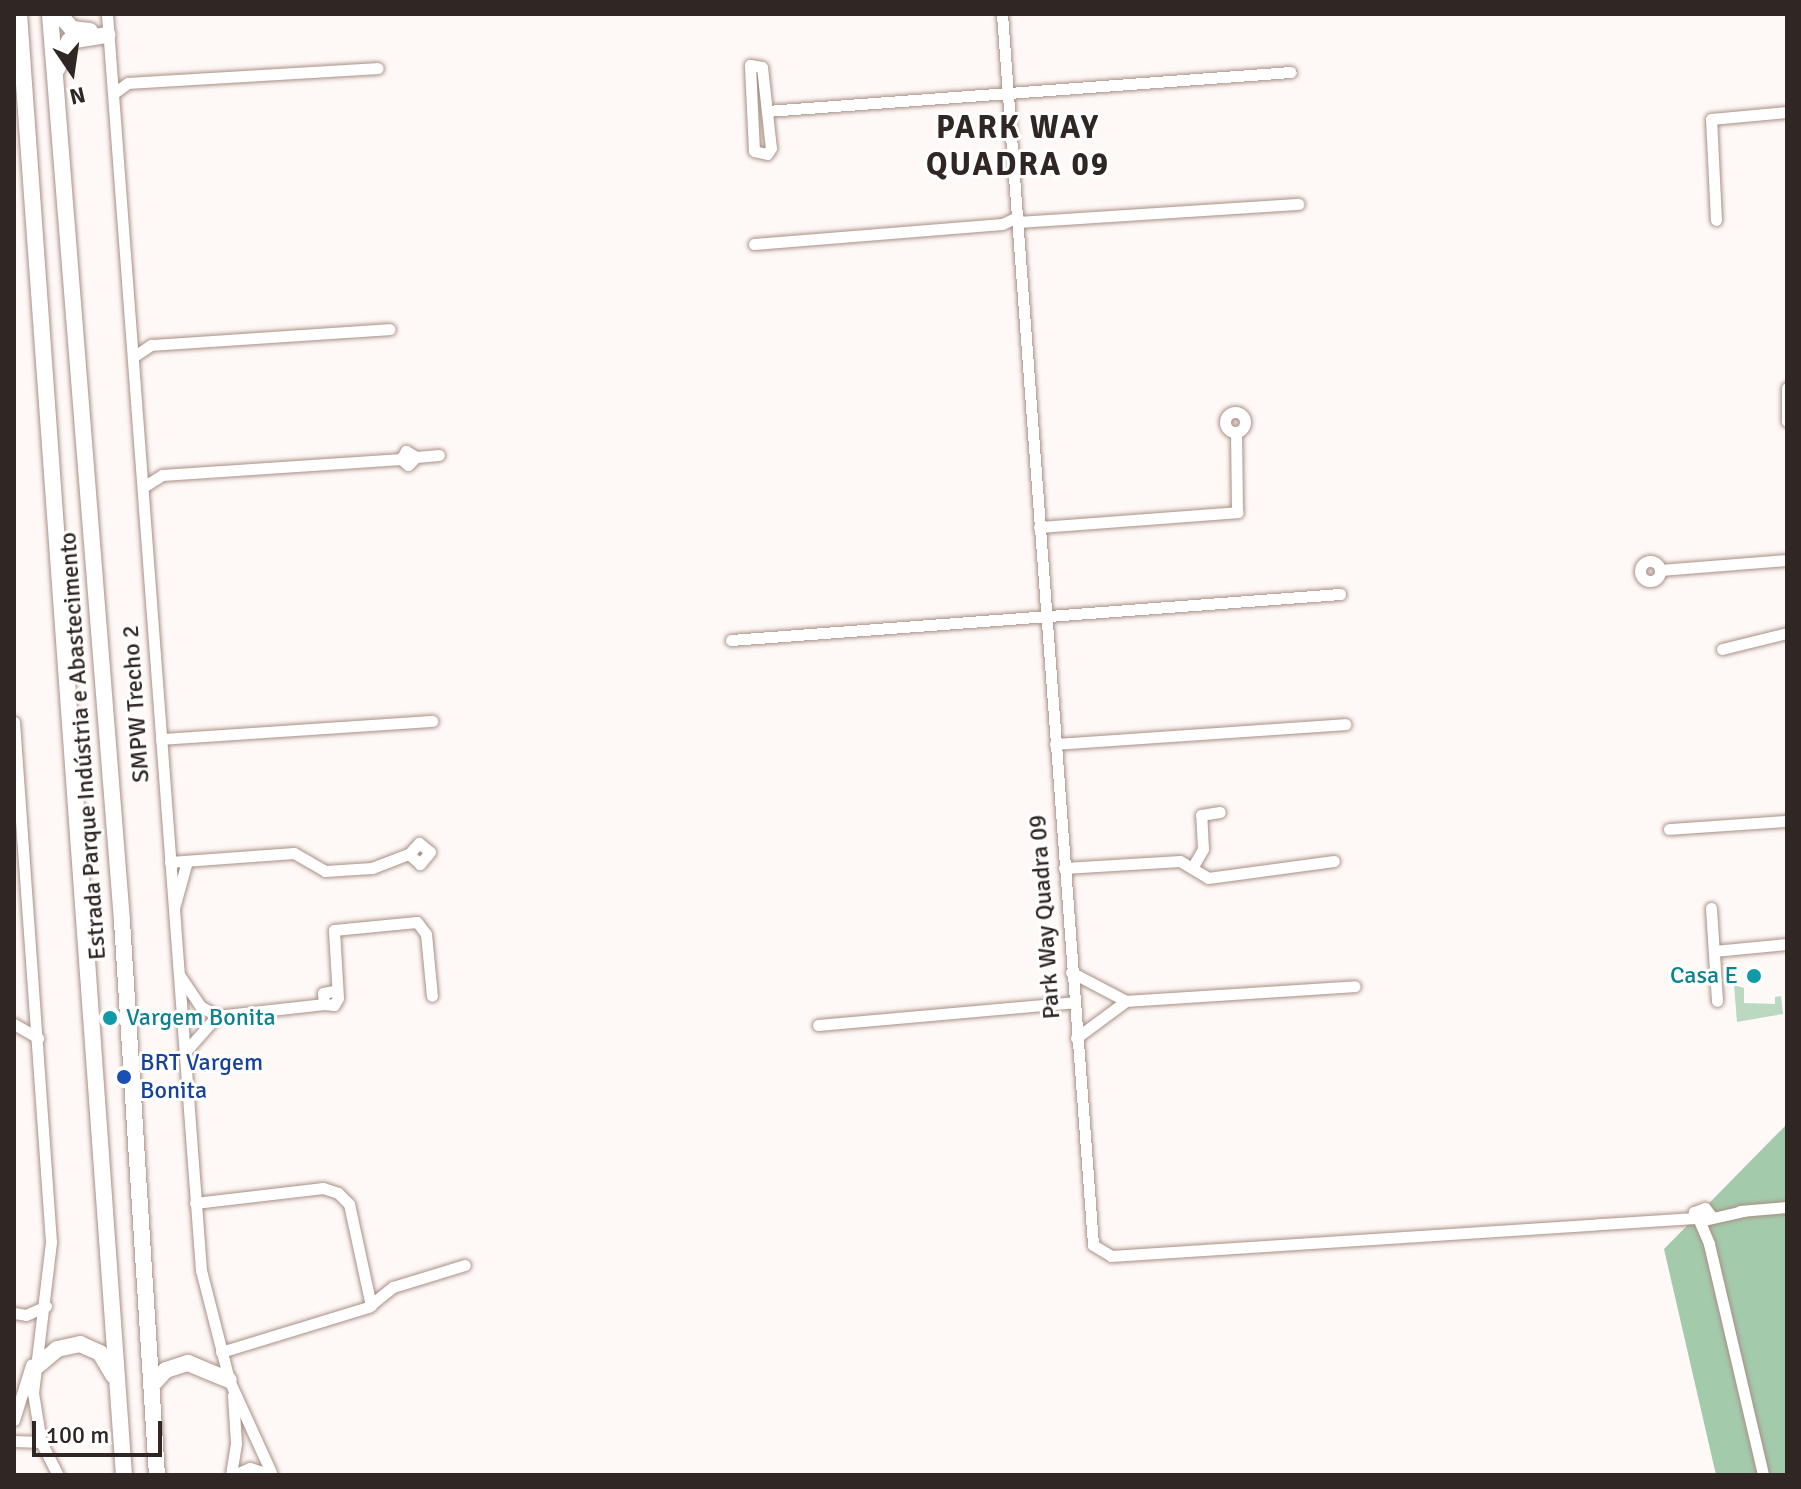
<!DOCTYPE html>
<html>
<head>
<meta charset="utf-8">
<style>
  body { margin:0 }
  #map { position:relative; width:1801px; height:1489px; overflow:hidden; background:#fef8f6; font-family:Signika,sans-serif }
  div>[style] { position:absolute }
  .green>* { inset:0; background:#bbd8c1 }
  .forest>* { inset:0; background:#a4caac }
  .roads { filter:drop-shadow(0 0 2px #a88f85) drop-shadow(0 0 2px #a88f85) }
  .minor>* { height:11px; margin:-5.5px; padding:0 5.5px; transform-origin:5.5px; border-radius:5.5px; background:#fff }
  .minor>.ring { margin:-5.5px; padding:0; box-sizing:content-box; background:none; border:11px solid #fff; border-radius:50% }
  .highway>* { height:16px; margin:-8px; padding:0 8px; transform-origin:8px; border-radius:8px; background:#fff }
  .dots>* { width:22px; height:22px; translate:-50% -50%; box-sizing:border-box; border:4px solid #fff; border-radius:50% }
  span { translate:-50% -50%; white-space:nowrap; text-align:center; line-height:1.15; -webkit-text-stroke:6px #fff; paint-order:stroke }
  .street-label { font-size:24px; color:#302623 }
  .culture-label { font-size:24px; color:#0d838f }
  .right { translate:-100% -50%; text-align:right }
  .left { translate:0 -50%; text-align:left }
  .transit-label { font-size:24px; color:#164399 }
  .district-label { font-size:32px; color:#302623; font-weight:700; letter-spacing:2px }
  .frame { position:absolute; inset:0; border:16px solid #302623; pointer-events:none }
  .north { position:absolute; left:32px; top:32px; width:80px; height:80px; -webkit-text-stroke:6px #fff; paint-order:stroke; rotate:167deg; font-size:22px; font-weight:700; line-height:32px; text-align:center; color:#302623 }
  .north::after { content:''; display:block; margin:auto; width:28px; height:36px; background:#302623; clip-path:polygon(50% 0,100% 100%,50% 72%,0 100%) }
  .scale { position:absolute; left:32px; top:1421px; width:130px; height:36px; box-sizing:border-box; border:4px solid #302623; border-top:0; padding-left:10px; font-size:24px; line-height:28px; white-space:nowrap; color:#302623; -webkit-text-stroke:6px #fff; paint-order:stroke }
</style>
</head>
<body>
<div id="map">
  <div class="green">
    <i style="clip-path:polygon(1734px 985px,1744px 988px,1744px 1003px,1775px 1004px,1775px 997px,1781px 996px,1783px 1014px,1737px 1022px)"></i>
  </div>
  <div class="forest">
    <i style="clip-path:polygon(1787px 1124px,1787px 1475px,1716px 1475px,1664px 1249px)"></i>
  </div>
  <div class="roads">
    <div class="minor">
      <i style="left:107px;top:14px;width:1260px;rotate:85.72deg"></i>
      <i style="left:201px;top:1270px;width:114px;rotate:75.7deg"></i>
      <i style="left:229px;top:1380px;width:101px;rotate:65.5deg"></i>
      <i style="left:1002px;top:14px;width:1234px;rotate:85.77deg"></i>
      <i style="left:1093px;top:1245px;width:21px;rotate:31deg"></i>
      <i style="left:1111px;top:1256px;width:585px;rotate:-3.72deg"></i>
      <i style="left:750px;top:65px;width:12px;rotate:9deg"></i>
      <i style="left:762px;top:67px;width:81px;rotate:83.7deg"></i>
      <i style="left:771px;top:148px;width:7px;rotate:124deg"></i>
      <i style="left:767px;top:154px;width:13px;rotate:-167deg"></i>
      <i style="left:754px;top:151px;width:86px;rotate:-92.7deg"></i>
      <i style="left:114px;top:93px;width:17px;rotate:-36deg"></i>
      <i style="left:128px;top:83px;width:250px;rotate:-3.4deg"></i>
      <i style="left:767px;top:111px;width:525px;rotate:-4.26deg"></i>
      <i style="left:1716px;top:220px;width:101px;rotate:-92.8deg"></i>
      <i style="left:1711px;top:119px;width:76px;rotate:-5.3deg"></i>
      <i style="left:1019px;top:222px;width:280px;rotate:-3.7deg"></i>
      <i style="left:754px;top:244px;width:249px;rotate:-4.6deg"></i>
      <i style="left:1002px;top:224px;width:17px;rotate:-24deg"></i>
      <i style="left:133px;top:357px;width:22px;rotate:-34deg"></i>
      <i style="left:151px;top:345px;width:239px;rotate:-3.8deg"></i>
      <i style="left:1787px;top:388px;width:33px;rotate:90deg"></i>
      <i class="ring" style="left:1225px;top:412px;width:9px;height:9px"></i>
      <i style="left:416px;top:457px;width:23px;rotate:-5deg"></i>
      <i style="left:143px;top:487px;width:22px;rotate:-32deg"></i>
      <i style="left:162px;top:475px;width:240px;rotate:-3.8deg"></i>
      <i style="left:401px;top:459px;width:9px;rotate:41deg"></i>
      <i style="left:408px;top:465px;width:11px;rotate:-45deg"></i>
      <i style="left:416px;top:457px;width:12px;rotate:-149deg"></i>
      <i style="left:406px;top:451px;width:9px;rotate:122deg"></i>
      <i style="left:1039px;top:527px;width:199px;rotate:-4.3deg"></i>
      <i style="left:1237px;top:512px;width:80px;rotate:-90.7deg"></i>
      <i class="ring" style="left:1640px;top:561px;width:9px;height:9px"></i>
      <i style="left:1660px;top:570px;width:127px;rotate:-4.5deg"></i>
      <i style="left:731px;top:640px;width:611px;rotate:-4.32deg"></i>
      <i style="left:1722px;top:649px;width:67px;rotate:-13.8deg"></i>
      <i style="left:14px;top:722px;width:521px;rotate:85.93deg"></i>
      <i style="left:51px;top:1242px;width:152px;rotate:96.8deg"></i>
      <i style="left:33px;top:1393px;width:50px;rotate:80.7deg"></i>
      <i style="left:161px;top:739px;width:272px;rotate:-3.8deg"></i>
      <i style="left:1055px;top:744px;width:291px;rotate:-3.9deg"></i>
      <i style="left:1669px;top:829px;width:118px;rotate:-3.9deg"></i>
      <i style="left:170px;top:862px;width:124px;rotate:-4.2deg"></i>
      <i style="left:294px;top:853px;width:36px;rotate:30deg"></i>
      <i style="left:325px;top:871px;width:47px;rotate:-3.7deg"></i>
      <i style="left:372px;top:868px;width:40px;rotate:-21deg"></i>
      <i style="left:409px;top:854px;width:15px;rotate:-48deg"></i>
      <i style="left:419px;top:843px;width:14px;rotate:39deg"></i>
      <i style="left:430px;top:852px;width:16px;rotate:130deg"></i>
      <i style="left:420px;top:864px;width:15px;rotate:-138deg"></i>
      <i style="left:1064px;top:868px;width:116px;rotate:-3.5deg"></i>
      <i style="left:1180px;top:861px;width:33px;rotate:31deg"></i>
      <i style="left:1208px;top:878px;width:127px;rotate:-7.7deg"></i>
      <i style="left:1192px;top:868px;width:22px;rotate:-60deg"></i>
      <i style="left:1203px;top:849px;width:34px;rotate:-93deg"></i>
      <i style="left:1201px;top:815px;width:19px;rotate:-9deg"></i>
      <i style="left:174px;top:908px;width:49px;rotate:-74.5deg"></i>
      <i style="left:1711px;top:908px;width:93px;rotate:86.3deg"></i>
      <i style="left:1714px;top:951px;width:73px;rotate:-5.5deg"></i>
      <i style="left:1071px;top:972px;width:62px;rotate:27.8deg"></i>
      <i style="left:180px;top:976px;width:36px;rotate:56deg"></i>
      <i style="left:200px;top:1006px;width:20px;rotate:30deg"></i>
      <i style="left:217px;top:1016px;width:108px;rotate:-6.4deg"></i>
      <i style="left:334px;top:991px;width:11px;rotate:170deg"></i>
      <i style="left:323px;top:993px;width:11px;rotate:85deg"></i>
      <i style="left:324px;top:1004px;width:10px;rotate:6deg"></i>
      <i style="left:334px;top:1005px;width:8px;rotate:-60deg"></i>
      <i style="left:338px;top:998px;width:68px;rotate:-93.4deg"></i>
      <i style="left:334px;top:930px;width:83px;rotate:-5.5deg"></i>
      <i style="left:417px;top:922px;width:15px;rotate:53deg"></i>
      <i style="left:426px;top:934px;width:62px;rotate:84.5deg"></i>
      <i style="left:14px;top:1024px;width:28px;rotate:30deg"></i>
      <i style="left:818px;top:1025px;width:257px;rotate:-5.1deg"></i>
      <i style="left:1076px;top:1038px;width:62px;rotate:-36.5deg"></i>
      <i style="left:1126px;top:1001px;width:229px;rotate:-3.7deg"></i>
      <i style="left:184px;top:1053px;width:50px;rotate:-48.3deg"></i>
      <i style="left:195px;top:1203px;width:129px;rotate:-6.7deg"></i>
      <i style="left:323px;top:1188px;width:16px;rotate:18deg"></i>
      <i style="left:338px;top:1193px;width:16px;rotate:45deg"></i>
      <i style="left:349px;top:1204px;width:104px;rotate:77.8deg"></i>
      <i style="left:1740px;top:1211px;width:47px;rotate:-4.9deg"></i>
      <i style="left:1712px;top:1217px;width:11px;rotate:-128deg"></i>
      <i style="left:1705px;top:1208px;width:12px;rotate:160deg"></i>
      <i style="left:1694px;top:1212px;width:13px;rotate:39deg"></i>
      <i style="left:1704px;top:1220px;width:41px;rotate:-12.7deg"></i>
      <i style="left:1699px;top:1220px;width:26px;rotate:67deg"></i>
      <i style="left:1709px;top:1244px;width:237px;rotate:76.8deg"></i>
      <i style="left:14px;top:1313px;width:12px;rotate:9deg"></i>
      <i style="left:26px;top:1315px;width:22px;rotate:-24deg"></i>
      <i style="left:221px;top:1352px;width:154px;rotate:-17deg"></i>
      <i style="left:368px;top:1307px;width:32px;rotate:-39deg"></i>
      <i style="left:393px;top:1287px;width:75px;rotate:-17deg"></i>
      <i style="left:14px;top:1420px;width:58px;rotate:-72.8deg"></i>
      <i style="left:14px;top:1441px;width:27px;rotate:2deg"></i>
      <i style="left:41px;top:1442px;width:37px;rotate:63deg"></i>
      <i style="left:231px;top:1475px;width:32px;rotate:-81deg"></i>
      <i style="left:236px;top:1443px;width:48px;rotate:-93.6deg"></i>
      <i style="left:234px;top:1475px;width:17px;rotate:-24deg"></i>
      <i style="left:250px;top:1468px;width:23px;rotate:18deg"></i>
    </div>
    <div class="highway">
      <i style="left:19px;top:14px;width:1465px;rotate:85.89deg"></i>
      <i style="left:50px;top:14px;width:910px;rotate:85.46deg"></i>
      <i style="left:122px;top:921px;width:555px;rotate:86.39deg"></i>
      <i style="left:59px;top:14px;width:20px;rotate:49deg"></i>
      <i style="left:72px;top:29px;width:18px;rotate:6deg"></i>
      <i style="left:57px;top:69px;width:30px;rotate:-67deg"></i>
      <i style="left:69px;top:41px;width:39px;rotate:-9deg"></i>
      <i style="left:37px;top:1366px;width:26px;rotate:-40deg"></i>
      <i style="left:57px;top:1349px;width:24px;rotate:-12deg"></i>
      <i style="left:80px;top:1344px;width:22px;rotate:24deg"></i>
      <i style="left:100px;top:1353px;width:26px;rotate:59deg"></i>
      <i style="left:151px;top:1386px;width:22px;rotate:-47deg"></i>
      <i style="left:166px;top:1370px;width:23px;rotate:-18deg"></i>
      <i style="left:188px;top:1363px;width:44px;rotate:22.5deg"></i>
    </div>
  </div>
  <div class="dots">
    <i style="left:1754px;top:976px;background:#0f9aa8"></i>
    <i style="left:110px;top:1018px;background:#0f9aa8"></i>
    <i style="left:124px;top:1077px;background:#1a4fb4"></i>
  </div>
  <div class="street-label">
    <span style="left:136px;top:704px;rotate:-94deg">SMPW Trecho 2</span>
    <span style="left:83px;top:746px;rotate:-94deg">Estrada Parque Indústria e Abastecimento</span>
    <span style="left:1045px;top:917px;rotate:-94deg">Park Way Quadra 09</span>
  </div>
  <div class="culture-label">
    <span class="right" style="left:1738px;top:976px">Casa E</span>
    <span class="left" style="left:126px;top:1018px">Vargem Bonita</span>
  </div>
  <div class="transit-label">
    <span class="left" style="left:140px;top:1077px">BRT Vargem<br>Bonita</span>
  </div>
  <div class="district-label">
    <span style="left:1018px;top:147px">PARK WAY<br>QUADRA 09</span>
  </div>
  <div class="frame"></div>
  <div class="north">N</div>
  <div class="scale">100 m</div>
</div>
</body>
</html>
